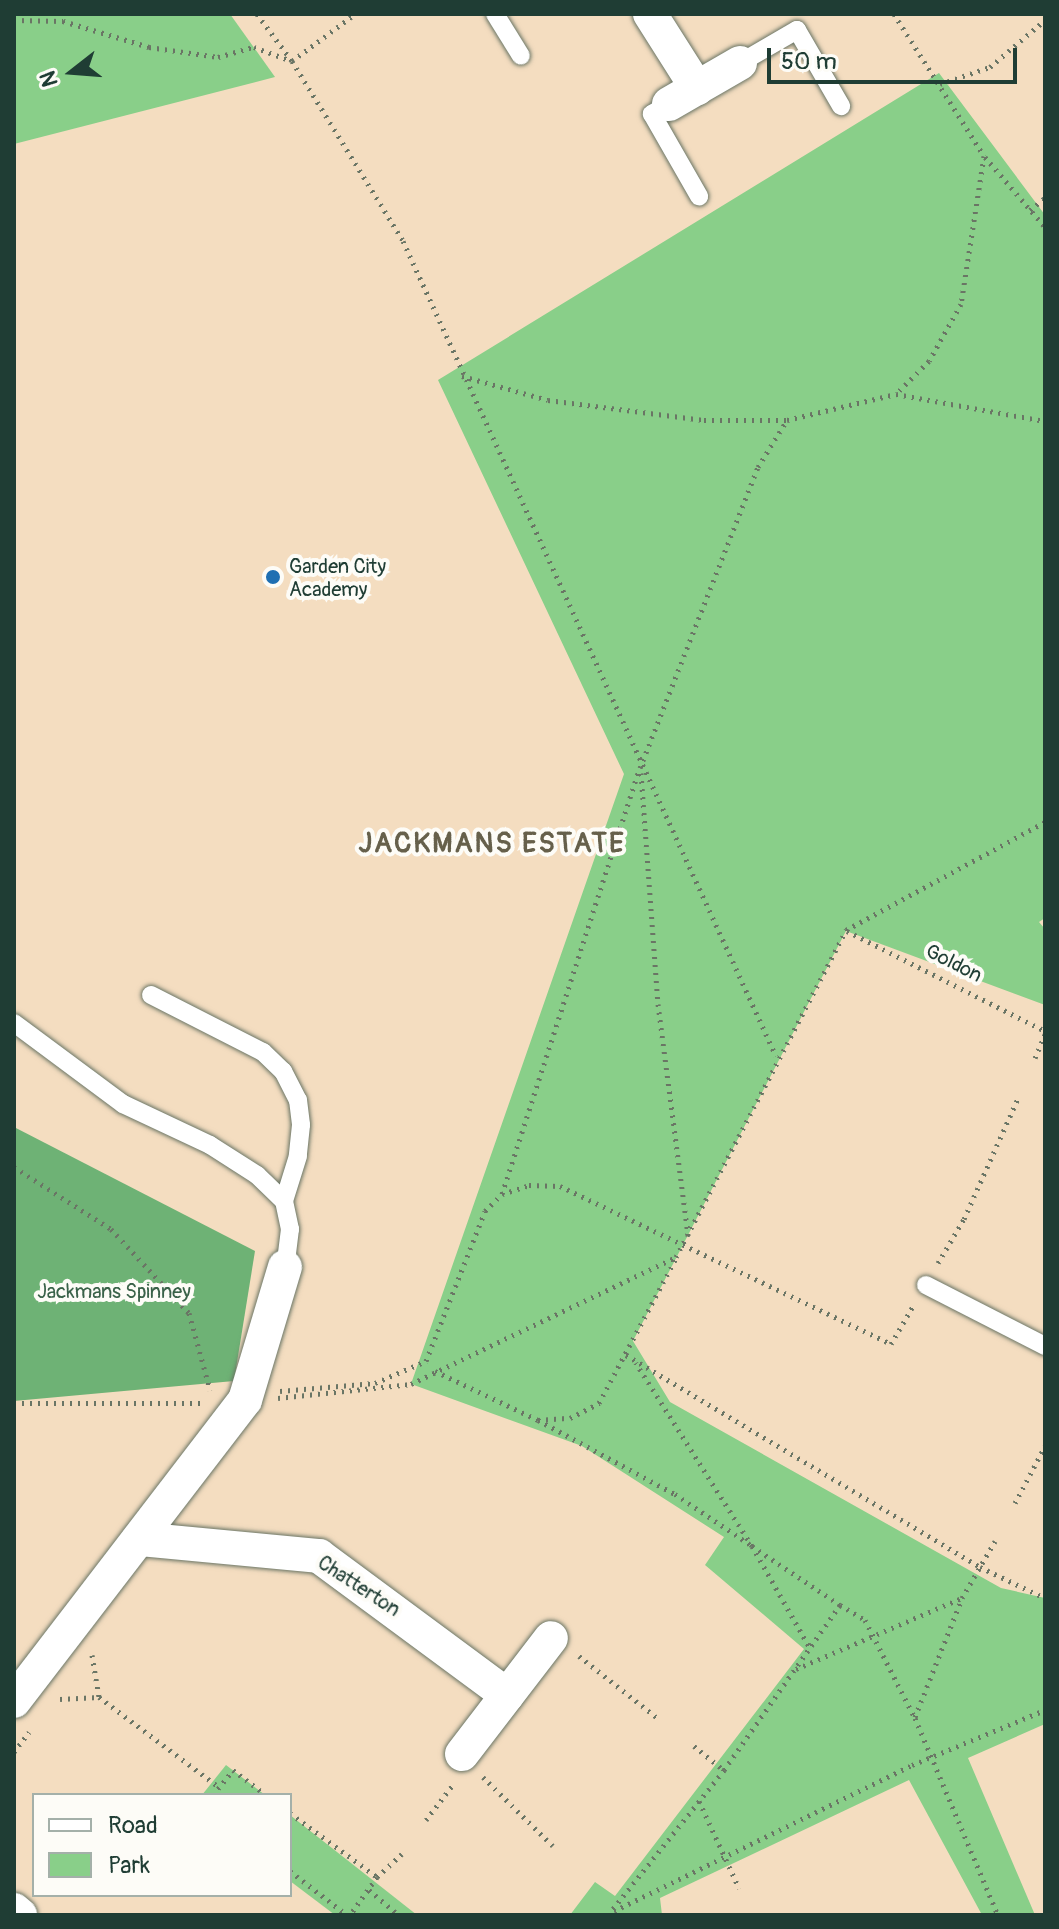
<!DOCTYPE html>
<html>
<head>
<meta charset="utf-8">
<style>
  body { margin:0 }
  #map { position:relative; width:1059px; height:1929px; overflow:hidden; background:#f4ddc0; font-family:Pangolin,sans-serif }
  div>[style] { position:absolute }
  .green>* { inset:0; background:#89cf89 }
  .forest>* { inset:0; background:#6eb275 }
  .path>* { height:5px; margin-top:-2.5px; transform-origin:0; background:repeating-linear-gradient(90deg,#6a7565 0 2px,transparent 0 8px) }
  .roads { filter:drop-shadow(0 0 2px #6a7565) drop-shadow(0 0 2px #6a7565) }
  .service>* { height:18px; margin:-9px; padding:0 9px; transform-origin:9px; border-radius:9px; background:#fff }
  .minor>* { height:34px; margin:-17px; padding:0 17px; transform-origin:17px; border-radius:17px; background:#fff }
  .dots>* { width:22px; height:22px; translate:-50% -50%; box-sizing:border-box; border:4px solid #fdfcf7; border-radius:50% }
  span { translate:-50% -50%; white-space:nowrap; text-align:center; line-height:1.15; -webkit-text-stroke:8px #fdfcf7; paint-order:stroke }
  .poi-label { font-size:20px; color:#1f3d34 }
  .left { translate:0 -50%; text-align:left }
  .street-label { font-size:20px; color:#1f3d34 }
  .park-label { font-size:20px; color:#3a6249 }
  .district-label { font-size:28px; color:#66604b; font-weight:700; letter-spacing:2px }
  .frame { position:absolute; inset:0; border:16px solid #1f3d34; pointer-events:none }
  .legend { position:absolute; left:32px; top:1793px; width:260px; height:104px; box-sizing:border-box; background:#fdfcf7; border:2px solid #a4b0a9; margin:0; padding:10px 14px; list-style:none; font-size:24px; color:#1f3d34 }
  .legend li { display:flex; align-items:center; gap:16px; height:40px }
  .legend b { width:40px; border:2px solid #a4b0a9 }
  .north { position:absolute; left:32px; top:32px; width:80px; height:80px; -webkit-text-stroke:6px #fdfcf7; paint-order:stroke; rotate:253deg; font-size:22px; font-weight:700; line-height:32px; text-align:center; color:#1f3d34 }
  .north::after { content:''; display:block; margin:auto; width:28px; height:36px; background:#1f3d34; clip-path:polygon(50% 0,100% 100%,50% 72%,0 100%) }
  .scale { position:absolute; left:767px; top:48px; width:250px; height:36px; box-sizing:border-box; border:4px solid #1f3d34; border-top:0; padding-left:10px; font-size:24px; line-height:28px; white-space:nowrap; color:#1f3d34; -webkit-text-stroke:6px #fdfcf7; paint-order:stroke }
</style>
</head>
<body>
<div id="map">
  <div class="green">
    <i style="clip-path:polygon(14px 14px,230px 14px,275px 77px,14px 144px)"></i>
    <i style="clip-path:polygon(939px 73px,1045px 215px,1045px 918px,1039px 922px,1045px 929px,1045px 1005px,846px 931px,633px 1341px,670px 1402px,1001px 1588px,1045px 1598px,1045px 1724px,968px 1758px,1035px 1915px,982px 1915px,909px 1780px,660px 1898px,662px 1915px,570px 1915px,595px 1882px,615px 1896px,804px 1649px,705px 1565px,724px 1537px,582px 1446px,411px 1384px,624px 774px,438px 380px)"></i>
    <i style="clip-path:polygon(226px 1765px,265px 1795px,202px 1795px)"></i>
    <i style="clip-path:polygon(290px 1815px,417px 1915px,335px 1915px,290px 1881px)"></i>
  </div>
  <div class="forest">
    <i style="clip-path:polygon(14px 1127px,255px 1251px,234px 1381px,14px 1401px)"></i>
  </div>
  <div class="path">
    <i style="left:257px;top:14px;width:59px;rotate:53.3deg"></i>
    <i style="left:292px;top:61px;width:211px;rotate:58.3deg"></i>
    <i style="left:403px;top:241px;width:896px;rotate:65.41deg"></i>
    <i style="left:894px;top:14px;width:168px;rotate:57.6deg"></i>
    <i style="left:984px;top:156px;width:150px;rotate:98.8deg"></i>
    <i style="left:961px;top:304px;width:65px;rotate:119.3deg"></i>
    <i style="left:929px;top:361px;width:45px;rotate:135deg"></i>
    <i style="left:14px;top:20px;width:49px;rotate:1.2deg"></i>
    <i style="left:63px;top:21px;width:90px;rotate:16.8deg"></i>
    <i style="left:149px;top:47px;width:70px;rotate:8.2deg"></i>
    <i style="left:218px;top:57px;width:37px;rotate:-16deg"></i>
    <i style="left:254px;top:47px;width:40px;rotate:20.2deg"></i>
    <i style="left:292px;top:61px;width:79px;rotate:-36.7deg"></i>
    <i style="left:940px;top:84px;width:53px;rotate:-18.8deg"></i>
    <i style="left:990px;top:67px;width:72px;rotate:-40.5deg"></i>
    <i style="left:985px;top:157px;width:92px;rotate:49.4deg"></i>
    <i style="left:1030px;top:210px;width:19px;rotate:-39deg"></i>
    <i style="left:462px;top:376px;width:89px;rotate:15.6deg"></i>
    <i style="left:548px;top:400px;width:157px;rotate:7.3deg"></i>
    <i style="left:704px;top:420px;width:82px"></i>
    <i style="left:641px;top:773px;width:232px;rotate:85.8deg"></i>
    <i style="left:658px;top:1004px;width:234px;rotate:82.6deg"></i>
    <i style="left:847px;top:931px;width:222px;rotate:26.8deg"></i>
    <i style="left:1035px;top:1058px;width:26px;rotate:-67deg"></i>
    <i style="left:14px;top:1167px;width:115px;rotate:32.6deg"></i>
    <i style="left:111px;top:1229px;width:115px;rotate:47.1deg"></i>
    <i style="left:189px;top:1313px;width:80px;rotate:74.7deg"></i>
    <i style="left:502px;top:1194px;width:448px;rotate:-72.1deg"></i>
    <i style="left:640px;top:768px;width:323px;rotate:-68.6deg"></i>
    <i style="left:758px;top:467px;width:55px;rotate:-58.3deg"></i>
    <i style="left:787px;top:420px;width:112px;rotate:-13.4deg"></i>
    <i style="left:896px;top:394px;width:151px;rotate:10.3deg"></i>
    <i style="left:938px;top:1263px;width:51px;rotate:-59.4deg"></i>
    <i style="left:964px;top:1219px;width:135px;rotate:-65.9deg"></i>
    <i style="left:626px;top:1355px;width:413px;rotate:30.9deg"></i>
    <i style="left:980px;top:1567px;width:72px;rotate:25.5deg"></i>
    <i style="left:435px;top:1371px;width:114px;rotate:25.4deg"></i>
    <i style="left:538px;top:1420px;width:32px;rotate:-4deg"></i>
    <i style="left:570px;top:1418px;width:33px;rotate:-27deg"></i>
    <i style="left:599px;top:1403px;width:164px;rotate:-62deg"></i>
    <i style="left:280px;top:1391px;width:95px;rotate:-4.8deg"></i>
    <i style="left:375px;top:1383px;width:56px;rotate:-23.3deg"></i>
    <i style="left:426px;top:1361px;width:161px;rotate:-68.5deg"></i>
    <i style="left:485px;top:1211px;width:24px;rotate:-45deg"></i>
    <i style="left:502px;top:1194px;width:28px;rotate:-18deg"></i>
    <i style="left:529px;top:1185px;width:31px;rotate:2deg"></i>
    <i style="left:560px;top:1186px;width:367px;rotate:25.5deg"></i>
    <i style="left:891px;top:1344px;width:44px;rotate:-59.9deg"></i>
    <i style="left:278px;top:1398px;width:134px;rotate:-6deg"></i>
    <i style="left:411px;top:1384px;width:294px;rotate:-25.6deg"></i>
    <i style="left:676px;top:1257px;width:369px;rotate:-62.5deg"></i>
    <i style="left:846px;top:930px;width:226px;rotate:-28.5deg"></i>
    <i style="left:14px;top:1403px;width:187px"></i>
    <i style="left:538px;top:1420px;width:156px;rotate:28.4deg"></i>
    <i style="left:675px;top:1494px;width:93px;rotate:34deg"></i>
    <i style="left:752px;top:1546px;width:117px;rotate:60.4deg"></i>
    <i style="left:1015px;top:1503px;width:64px;rotate:-62.2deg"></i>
    <i style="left:840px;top:1605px;width:29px;rotate:31deg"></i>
    <i style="left:865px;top:1620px;width:110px;rotate:63deg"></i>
    <i style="left:915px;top:1718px;width:214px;rotate:67.2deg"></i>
    <i style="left:92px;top:1655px;width:43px;rotate:80.5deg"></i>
    <i style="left:99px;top:1697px;width:150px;rotate:36.9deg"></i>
    <i style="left:579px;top:1656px;width:103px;rotate:38.3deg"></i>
    <i style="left:796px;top:1669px;width:181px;rotate:-23.2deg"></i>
    <i style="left:60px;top:1699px;width:39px;rotate:-3deg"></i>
    <i style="left:915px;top:1717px;width:128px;rotate:-68.4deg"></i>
    <i style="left:962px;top:1598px;width:66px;rotate:-59.9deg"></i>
    <i style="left:694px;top:1746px;width:38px;rotate:39deg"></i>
    <i style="left:14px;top:1752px;width:25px;rotate:-53deg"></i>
    <i style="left:483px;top:1777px;width:98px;rotate:44.6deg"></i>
    <i style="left:213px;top:1795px;width:32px;rotate:-51deg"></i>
    <i style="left:233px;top:1770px;width:41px;rotate:37.1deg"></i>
    <i style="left:699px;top:1801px;width:96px;rotate:65.3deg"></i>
    <i style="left:290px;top:1813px;width:108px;rotate:36.3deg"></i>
    <i style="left:377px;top:1877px;width:47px;rotate:125.4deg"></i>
    <i style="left:426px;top:1820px;width:43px;rotate:-52.6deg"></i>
    <i style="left:290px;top:1871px;width:72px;rotate:37.7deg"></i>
    <i style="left:377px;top:1877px;width:34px;rotate:-43deg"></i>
    <i style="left:369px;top:1890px;width:39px;rotate:40deg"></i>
    <i style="left:614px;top:1911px;width:332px;rotate:-26.1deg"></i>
    <i style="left:912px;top:1765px;width:144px;rotate:-22.5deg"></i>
    <i style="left:608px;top:1915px;width:186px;rotate:-51.3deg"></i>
    <i style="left:724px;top:1770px;width:202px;rotate:-54.9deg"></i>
    <i style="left:840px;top:1605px;width:106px;rotate:-146.2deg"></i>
    <i style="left:752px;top:1546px;width:217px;rotate:-122.4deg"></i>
  </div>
  <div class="roads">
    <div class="service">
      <i style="left:495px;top:14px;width:49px;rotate:58.2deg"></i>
      <i style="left:740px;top:63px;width:66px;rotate:-30.1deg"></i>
      <i style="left:797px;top:30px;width:88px;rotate:59.9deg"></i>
      <i style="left:669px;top:104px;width:20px;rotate:150deg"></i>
      <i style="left:652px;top:114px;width:95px;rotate:60.2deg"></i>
      <i style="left:151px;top:995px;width:126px;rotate:27deg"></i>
      <i style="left:263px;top:1052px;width:28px;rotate:44deg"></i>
      <i style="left:283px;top:1071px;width:33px;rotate:63deg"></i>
      <i style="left:298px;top:1100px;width:25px;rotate:83deg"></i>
      <i style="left:301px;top:1125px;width:31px;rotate:96deg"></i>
      <i style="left:298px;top:1156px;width:47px;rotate:107.3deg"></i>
      <i style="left:14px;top:1023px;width:136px;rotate:36.6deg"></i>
      <i style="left:123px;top:1104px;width:96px;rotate:25.2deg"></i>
      <i style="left:210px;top:1145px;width:56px;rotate:32.6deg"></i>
      <i style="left:257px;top:1175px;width:37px;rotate:44deg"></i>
      <i style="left:284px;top:1201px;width:29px;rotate:78deg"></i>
      <i style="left:290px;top:1229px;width:38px;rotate:97deg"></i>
      <i style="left:926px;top:1285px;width:134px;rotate:27.1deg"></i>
    </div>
    <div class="minor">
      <i style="left:650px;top:14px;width:88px;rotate:57.6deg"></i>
      <i style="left:669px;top:104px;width:82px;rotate:-30deg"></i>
      <i style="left:139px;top:1539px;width:181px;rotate:5.4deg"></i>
      <i style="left:319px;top:1556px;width:234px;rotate:36.5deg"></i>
      <i style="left:14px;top:1701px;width:379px;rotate:-52.5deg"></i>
      <i style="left:245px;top:1400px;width:139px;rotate:-73.3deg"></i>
      <i style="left:462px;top:1754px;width:146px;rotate:-52.5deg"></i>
      <i style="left:14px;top:1910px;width:8px;rotate:40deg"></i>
    </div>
  </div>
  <div class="dots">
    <i style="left:273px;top:577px;background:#1f6fb2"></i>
  </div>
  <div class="poi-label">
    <span class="left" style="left:289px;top:578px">Garden City<br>Academy</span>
  </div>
  <div class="street-label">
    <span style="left:954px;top:963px;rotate:27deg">Goldon</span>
    <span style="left:359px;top:1586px;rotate:33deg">Chatterton</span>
  </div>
  <div class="park-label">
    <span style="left:114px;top:1291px">Jackmans Spinney</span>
  </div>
  <div class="district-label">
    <span style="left:492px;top:844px">JACKMANS ESTATE</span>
  </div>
  <div class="frame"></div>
  <ul class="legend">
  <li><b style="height:10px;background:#fff"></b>Road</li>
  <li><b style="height:22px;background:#89cf89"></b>Park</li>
  </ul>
  <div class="north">N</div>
  <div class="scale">50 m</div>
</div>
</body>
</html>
